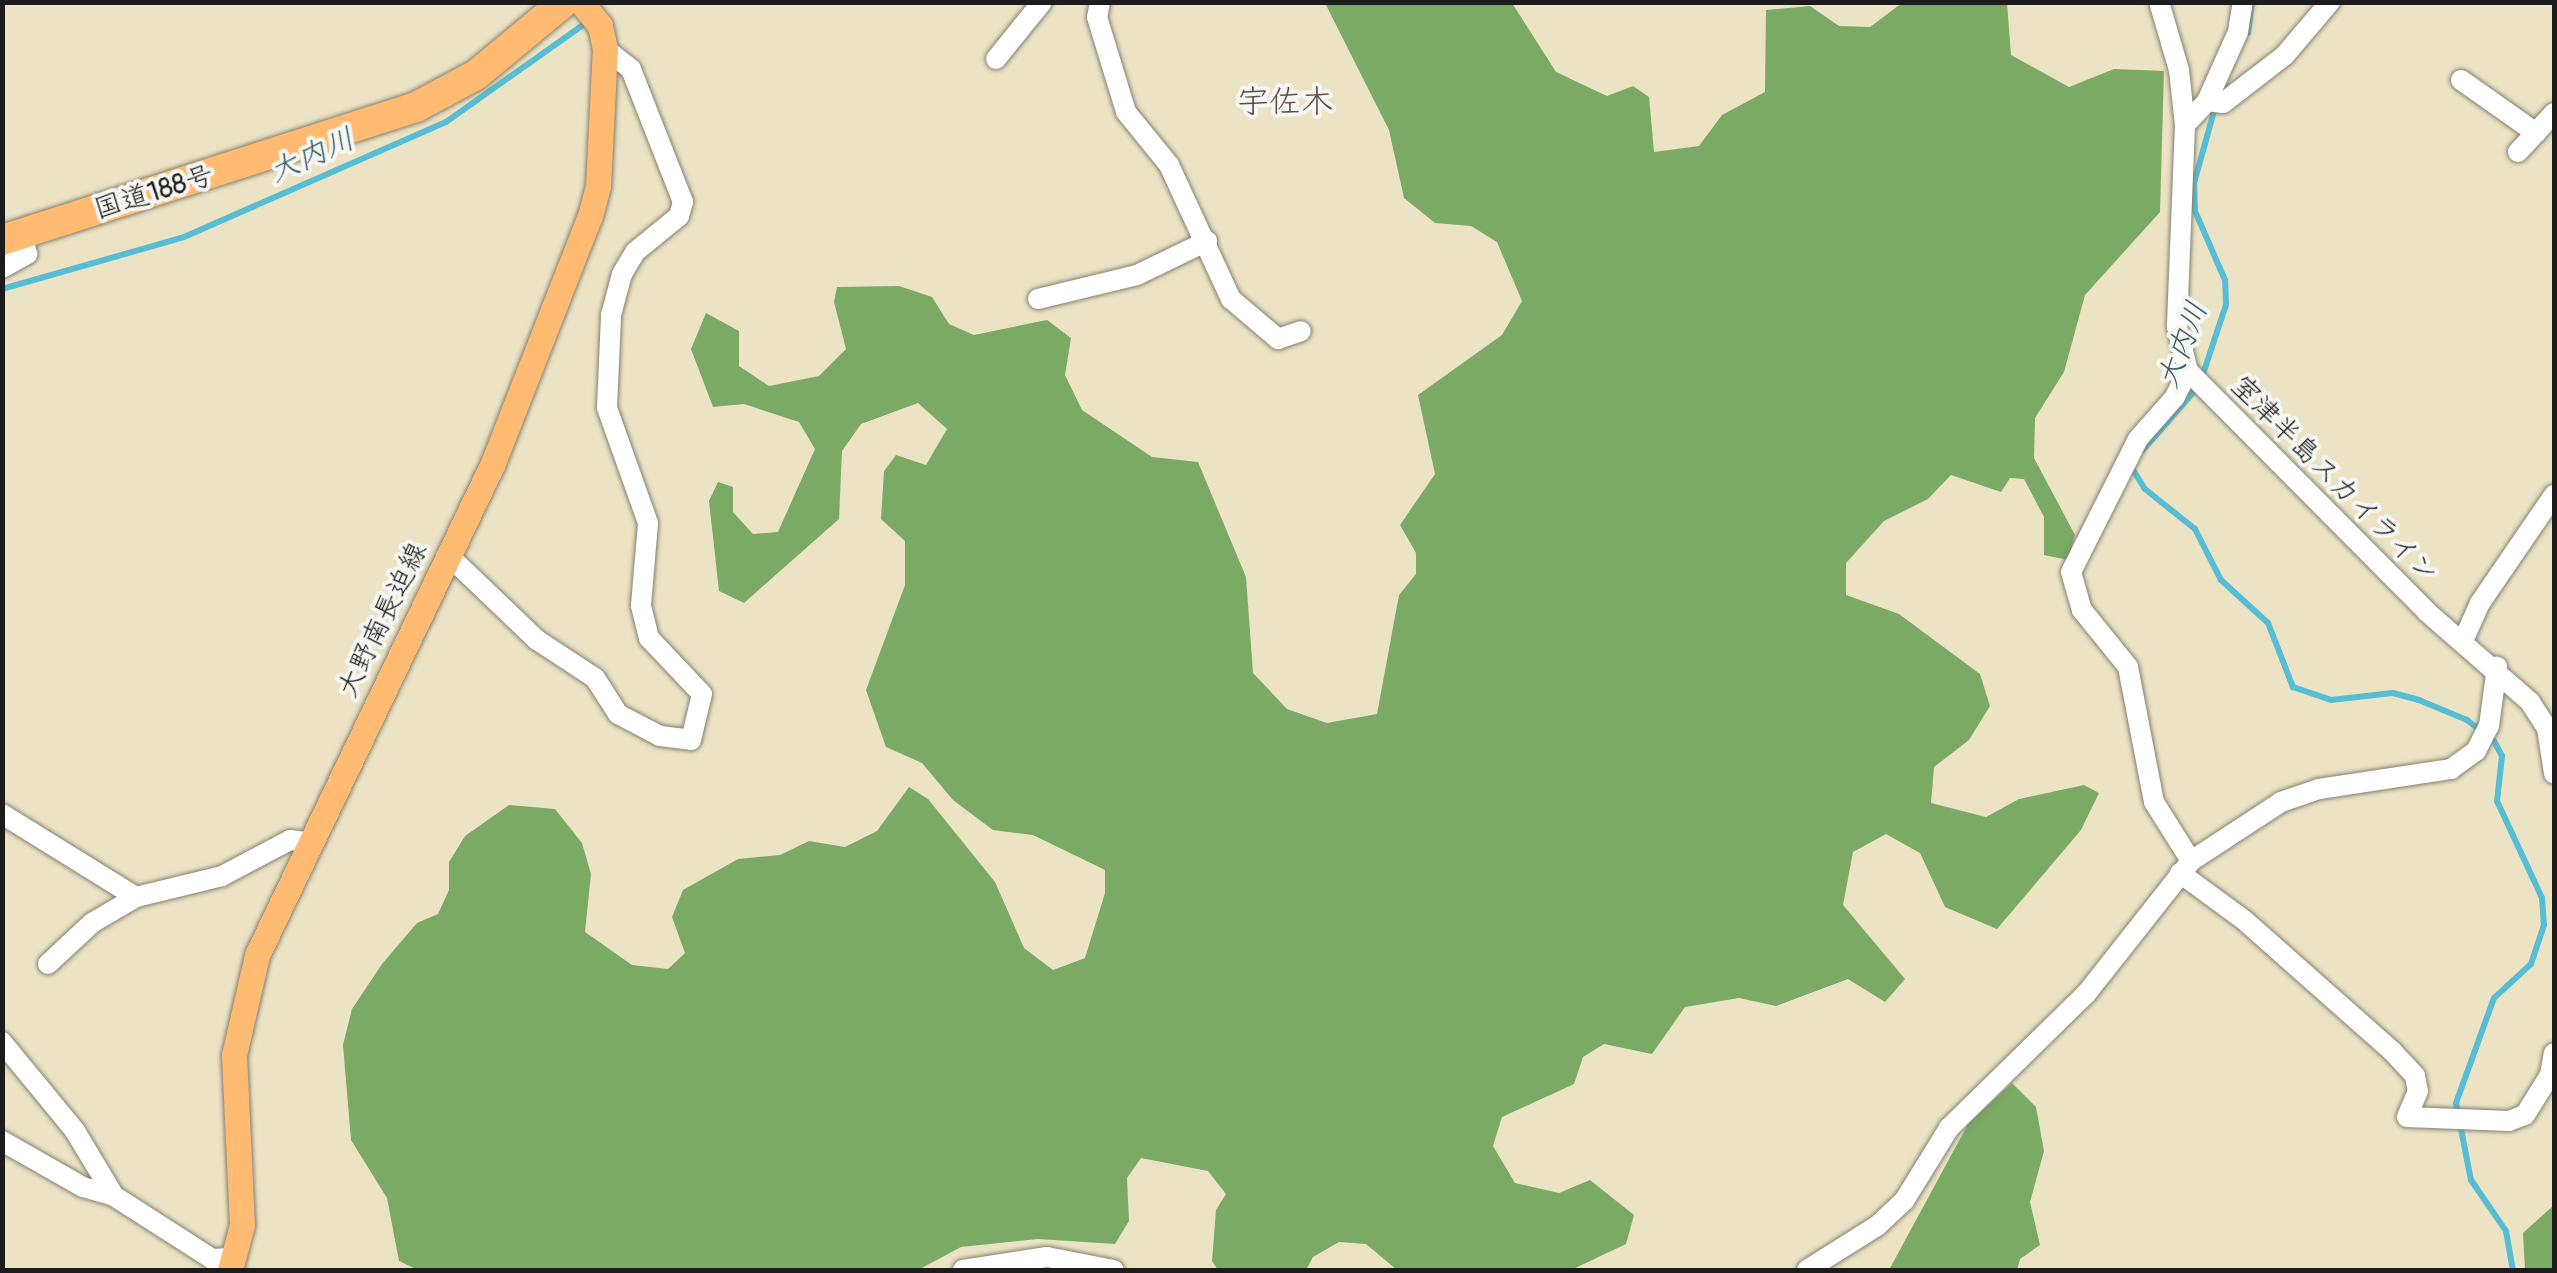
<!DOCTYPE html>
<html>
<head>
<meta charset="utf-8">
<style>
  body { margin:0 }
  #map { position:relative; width:2557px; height:1273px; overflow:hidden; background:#ece3c5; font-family:Pangolin,"Klee One",sans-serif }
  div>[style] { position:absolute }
  .forest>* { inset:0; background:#7aaa63 }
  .stream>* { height:6px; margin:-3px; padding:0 3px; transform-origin:3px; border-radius:3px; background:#57bdd4 }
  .roads { filter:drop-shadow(0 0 2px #848070) drop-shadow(0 0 2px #848070) }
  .minor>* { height:20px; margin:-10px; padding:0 10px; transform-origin:10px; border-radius:10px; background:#fff }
  .major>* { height:25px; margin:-12.5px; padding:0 12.5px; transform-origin:12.5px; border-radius:12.5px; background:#ffbb71 }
  .highway>* { height:30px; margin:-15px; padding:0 15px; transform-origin:15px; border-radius:15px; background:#ffbb71 }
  span { translate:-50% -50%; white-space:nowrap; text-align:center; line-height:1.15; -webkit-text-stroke:8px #f6f6f2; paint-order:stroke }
  .street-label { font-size:28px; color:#1c1c1c }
  .water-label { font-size:30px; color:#345c66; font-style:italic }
  .quarter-label { font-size:32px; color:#604c48 }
  .frame { position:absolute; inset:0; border:5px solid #1c1c1c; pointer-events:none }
</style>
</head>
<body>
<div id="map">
  <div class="forest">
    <i style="clip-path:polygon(1325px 3px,1512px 3px,1556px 72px,1607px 96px,1633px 86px,1649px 97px,1654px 152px,1699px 146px,1722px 115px,1765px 92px,1766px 10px,1810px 6px,1839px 26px,1870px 27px,1902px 3px,2007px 3px,2011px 55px,2069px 87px,2114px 69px,2164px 71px,2160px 212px,2085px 295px,2064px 372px,2035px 418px,2034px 458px,2075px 535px,2068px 560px,2044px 555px,2044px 517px,2024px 479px,2010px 478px,2001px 492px,1951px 475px,1928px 499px,1884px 521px,1846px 563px,1846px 595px,1899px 614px,1980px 674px,1990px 706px,1969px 740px,1934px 767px,1931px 803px,1986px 817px,2019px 799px,2084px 785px,2099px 793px,2081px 830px,1997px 929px,1945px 907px,1920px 853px,1886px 834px,1853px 852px,1843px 905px,1905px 979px,1885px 1002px,1848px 979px,1776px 1006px,1739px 998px,1685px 1007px,1652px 1054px,1604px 1044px,1583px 1057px,1574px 1084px,1502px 1117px,1493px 1146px,1515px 1183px,1559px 1193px,1590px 1180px,1634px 1215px,1626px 1244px,1571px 1270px,1397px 1270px,1366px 1244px,1339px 1242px,1313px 1257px,1306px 1270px,1218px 1270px,1212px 1261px,1216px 1210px,1226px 1194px,1208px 1171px,1141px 1158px,1127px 1178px,1129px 1221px,1115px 1244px,1038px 1239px,961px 1247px,918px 1270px,418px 1270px,399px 1261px,387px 1198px,351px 1140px,343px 1045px,352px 1009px,382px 964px,417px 923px,438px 914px,449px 890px,449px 862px,465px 836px,509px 805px,555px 809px,582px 843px,591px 874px,585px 932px,632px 965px,668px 969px,685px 953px,672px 917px,683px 890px,738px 859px,780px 855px,809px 841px,845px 847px,877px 831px,909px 787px,928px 799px,995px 882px,1024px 948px,1053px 970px,1085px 958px,1105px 893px,1105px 870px,1033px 835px,993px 830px,953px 800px,922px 763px,886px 747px,866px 690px,905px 585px,905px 541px,881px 519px,884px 471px,896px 455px,926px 465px,947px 429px,918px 403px,861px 424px,842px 451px,839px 519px,744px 603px,719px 591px,709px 501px,718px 482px,733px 487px,733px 512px,753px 534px,778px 532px,815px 449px,799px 422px,744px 404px,713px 407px,691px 349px,706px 313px,739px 331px,739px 366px,769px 386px,819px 376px,846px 349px,834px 302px,837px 287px,899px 286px,932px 297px,949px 324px,974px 335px,1047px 320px,1071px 338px,1065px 375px,1082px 410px,1152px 457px,1198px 462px,1246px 577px,1253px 673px,1287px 709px,1327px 723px,1377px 714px,1399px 595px,1416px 574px,1416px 553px,1400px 525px,1435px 474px,1418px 395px,1502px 335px,1522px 301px,1497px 242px,1471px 226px,1435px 223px,1404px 198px,1389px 130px)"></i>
    <i style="clip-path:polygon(2012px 1083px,2036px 1107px,2044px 1151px,2030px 1202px,2040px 1245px,2020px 1259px,2017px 1270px,1889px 1270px,1968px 1124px)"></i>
    <i style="clip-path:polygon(2554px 1205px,2554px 1270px,2525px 1270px,2523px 1233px)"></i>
  </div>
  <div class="stream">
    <i style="left:2248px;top:33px;width:31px;rotate:-83deg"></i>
    <i style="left:2px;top:289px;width:189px;rotate:-15.9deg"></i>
    <i style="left:184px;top:237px;width:286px;rotate:-23.7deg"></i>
    <i style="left:446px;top:122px;width:176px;rotate:-35.3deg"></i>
    <i style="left:2202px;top:377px;width:76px;rotate:-71.6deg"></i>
    <i style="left:2226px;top:305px;width:25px;rotate:-92deg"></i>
    <i style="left:2225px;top:280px;width:75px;rotate:-113.5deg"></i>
    <i style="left:2195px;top:211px;width:28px;rotate:-92deg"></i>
    <i style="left:2194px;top:183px;width:78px;rotate:-74.4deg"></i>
    <i style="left:2143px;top:450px;width:82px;rotate:-48.9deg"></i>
    <i style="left:2133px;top:470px;width:22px;rotate:58deg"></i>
    <i style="left:2145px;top:489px;width:64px;rotate:38.7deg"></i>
    <i style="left:2195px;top:529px;width:57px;rotate:63deg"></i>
    <i style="left:2221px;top:580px;width:64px;rotate:42.5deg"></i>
    <i style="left:2268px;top:623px;width:69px;rotate:68.7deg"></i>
    <i style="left:2293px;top:687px;width:40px;rotate:18.9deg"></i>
    <i style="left:2331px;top:700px;width:62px;rotate:-6.4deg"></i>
    <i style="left:2393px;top:693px;width:27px;rotate:15deg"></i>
    <i style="left:2419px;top:700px;width:52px;rotate:22.6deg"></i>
    <i style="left:2467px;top:720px;width:34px;rotate:38deg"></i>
    <i style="left:2494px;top:741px;width:17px;rotate:62deg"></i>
    <i style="left:2502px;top:756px;width:45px;rotate:96.3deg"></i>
    <i style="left:2497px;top:801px;width:107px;rotate:65.1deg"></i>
    <i style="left:2542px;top:898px;width:27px;rotate:86deg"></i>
    <i style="left:2544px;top:925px;width:41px;rotate:108.4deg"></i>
    <i style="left:2531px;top:964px;width:50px;rotate:137.4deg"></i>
    <i style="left:2494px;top:998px;width:112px;rotate:109.9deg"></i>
    <i style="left:2456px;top:1103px;width:78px;rotate:79deg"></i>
    <i style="left:2471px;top:1180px;width:62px;rotate:55.5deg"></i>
    <i style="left:2506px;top:1231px;width:40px;rotate:80deg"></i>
  </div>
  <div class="roads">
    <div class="minor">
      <i style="left:1100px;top:2px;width:15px;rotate:101deg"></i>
      <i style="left:1097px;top:17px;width:99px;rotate:73deg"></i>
      <i style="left:1126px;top:112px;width:68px;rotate:50.9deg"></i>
      <i style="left:1169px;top:165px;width:148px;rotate:65.2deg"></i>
      <i style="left:1231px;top:299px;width:62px;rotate:40.4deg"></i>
      <i style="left:1278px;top:339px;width:24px;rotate:-19deg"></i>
      <i style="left:2159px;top:2px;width:71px;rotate:73.6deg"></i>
      <i style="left:2179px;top:70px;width:55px;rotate:83.8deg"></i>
      <i style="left:2185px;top:125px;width:202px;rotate:92.3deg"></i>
      <i style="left:2177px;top:327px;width:45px;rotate:76deg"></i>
      <i style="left:2188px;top:371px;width:339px;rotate:45.2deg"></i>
      <i style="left:2427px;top:612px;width:137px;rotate:41.1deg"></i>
      <i style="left:2530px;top:702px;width:31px;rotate:57deg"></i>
      <i style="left:2547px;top:728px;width:46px;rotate:81.2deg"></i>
      <i style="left:996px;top:59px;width:73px;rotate:-51.1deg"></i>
      <i style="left:2461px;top:80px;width:92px;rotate:35.2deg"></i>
      <i style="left:2207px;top:101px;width:16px;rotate:7deg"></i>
      <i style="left:2223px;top:103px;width:78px;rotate:-37.7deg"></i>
      <i style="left:2285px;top:55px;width:70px;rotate:-49.7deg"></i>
      <i style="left:2185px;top:125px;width:33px;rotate:-47deg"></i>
      <i style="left:2207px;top:101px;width:76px;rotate:-65.8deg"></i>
      <i style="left:2238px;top:32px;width:30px;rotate:-81deg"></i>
      <i style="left:2518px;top:152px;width:53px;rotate:-47.3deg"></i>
      <i style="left:2px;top:268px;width:29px;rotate:-29deg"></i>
      <i style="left:27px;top:254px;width:21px;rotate:-104deg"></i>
      <i style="left:1038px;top:299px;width:102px;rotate:-13.6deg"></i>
      <i style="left:1137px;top:275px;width:78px;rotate:-25.9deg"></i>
      <i style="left:2188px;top:371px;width:29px;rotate:117deg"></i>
      <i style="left:2175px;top:397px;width:56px;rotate:131.4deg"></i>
      <i style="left:2138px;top:439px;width:149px;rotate:116.7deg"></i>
      <i style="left:2071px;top:572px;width:40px;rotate:74deg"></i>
      <i style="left:2082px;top:610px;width:73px;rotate:51.1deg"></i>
      <i style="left:2128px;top:667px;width:137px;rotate:79.1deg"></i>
      <i style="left:2154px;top:802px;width:70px;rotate:57.9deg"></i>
      <i style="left:448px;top:555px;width:123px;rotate:43.7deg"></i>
      <i style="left:537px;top:640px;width:69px;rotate:33.2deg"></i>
      <i style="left:595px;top:678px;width:43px;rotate:57.4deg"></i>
      <i style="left:618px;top:714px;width:47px;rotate:27.6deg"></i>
      <i style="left:660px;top:736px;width:31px;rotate:7deg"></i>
      <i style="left:691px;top:740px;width:47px;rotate:-76.6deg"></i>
      <i style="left:702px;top:694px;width:77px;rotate:-133.4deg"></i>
      <i style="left:649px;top:638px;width:34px;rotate:-104deg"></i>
      <i style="left:641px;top:605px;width:82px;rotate:-85.1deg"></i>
      <i style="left:648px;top:523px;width:122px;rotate:-109.6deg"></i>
      <i style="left:607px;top:408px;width:93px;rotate:-87.5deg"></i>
      <i style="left:611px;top:315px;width:42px;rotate:-75deg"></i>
      <i style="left:622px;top:274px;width:26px;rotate:-59deg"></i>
      <i style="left:635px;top:252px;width:57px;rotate:-39.3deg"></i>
      <i style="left:679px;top:216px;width:15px;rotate:-74deg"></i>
      <i style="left:683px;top:202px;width:143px;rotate:-111.4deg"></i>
      <i style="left:631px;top:69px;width:33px;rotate:-142deg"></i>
      <i style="left:2463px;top:641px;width:42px;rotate:-65.9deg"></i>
      <i style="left:2480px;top:603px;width:131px;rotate:-55.6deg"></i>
      <i style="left:2px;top:814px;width:158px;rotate:31.8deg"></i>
      <i style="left:136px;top:897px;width:89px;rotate:-13.7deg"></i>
      <i style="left:222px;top:876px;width:77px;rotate:-27.9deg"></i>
      <i style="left:290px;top:840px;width:17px;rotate:7deg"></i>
      <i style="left:2180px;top:873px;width:79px;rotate:36.3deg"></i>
      <i style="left:2244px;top:920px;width:198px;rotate:41.5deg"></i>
      <i style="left:2392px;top:1051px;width:34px;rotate:47deg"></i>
      <i style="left:2415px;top:1076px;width:15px;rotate:79deg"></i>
      <i style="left:2418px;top:1091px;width:28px;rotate:113deg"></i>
      <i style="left:2407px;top:1117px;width:102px;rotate:2.2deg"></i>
      <i style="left:2509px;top:1121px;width:17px;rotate:-21deg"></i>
      <i style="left:2525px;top:1115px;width:47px;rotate:-58deg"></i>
      <i style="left:2550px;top:1075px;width:22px;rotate:-80deg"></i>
      <i style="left:48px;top:964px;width:60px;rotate:-43deg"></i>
      <i style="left:92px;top:923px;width:51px;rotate:-30.6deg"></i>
      <i style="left:2px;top:1042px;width:115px;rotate:50.6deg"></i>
      <i style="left:75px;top:1131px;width:76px;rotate:59deg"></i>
      <i style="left:114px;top:1196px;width:117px;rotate:32.7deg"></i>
      <i style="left:212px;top:1259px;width:22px;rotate:-3deg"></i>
      <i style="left:2px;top:1141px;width:93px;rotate:29.6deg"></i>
      <i style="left:83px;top:1187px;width:32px;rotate:16deg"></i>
      <i style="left:963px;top:1270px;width:85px;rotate:-8.8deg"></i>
      <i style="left:1047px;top:1257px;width:68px;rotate:11deg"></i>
      <i style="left:1807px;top:1270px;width:83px;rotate:-32.2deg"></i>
      <i style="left:1877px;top:1226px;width:37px;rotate:-43deg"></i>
      <i style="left:1904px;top:1201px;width:86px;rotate:-58.3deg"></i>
      <i style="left:1949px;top:1128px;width:192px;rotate:-44.4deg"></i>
      <i style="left:2086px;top:994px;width:169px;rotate:-51.7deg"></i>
      <i style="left:2191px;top:861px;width:108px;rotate:-33.2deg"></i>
      <i style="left:2281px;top:802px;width:40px;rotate:-18.9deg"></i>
      <i style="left:2319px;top:789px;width:134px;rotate:-8.6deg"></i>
      <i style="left:2451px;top:769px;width:31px;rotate:-36deg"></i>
      <i style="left:2476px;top:751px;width:28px;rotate:-63deg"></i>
      <i style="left:2489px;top:726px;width:60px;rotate:-82.3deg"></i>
    </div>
    <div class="major">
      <i style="left:230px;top:1270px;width:47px;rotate:-75.1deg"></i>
      <i style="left:242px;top:1225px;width:170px;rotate:-92.7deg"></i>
      <i style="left:234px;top:1055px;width:103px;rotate:-77deg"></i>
      <i style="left:257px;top:955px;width:546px;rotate:-64.37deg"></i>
      <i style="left:493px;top:463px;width:265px;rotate:-68.6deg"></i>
      <i style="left:590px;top:216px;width:31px;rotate:-75deg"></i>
      <i style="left:598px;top:186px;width:137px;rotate:-87.1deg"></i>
      <i style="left:605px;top:49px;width:24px;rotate:-102deg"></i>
      <i style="left:600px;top:26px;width:31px;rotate:-128deg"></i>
    </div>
    <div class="highway">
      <i style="left:2px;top:240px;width:435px;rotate:-17.8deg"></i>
      <i style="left:416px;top:107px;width:68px;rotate:-28.1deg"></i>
      <i style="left:476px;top:75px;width:114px;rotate:-39.7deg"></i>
    </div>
  </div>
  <div class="street-label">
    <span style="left:154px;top:193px;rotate:-17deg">国道188号</span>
    <span style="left:2334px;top:480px;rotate:45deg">室津半島スカイライン</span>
    <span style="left:383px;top:620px;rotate:-64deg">大野南長迫線</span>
  </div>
  <div class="water-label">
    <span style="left:312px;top:156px;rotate:-24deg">大内川</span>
    <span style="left:2183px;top:345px;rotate:-69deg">大内川</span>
  </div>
  <div class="quarter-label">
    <span style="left:1285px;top:102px">宇佐木</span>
  </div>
  <div class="frame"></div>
</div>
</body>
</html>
